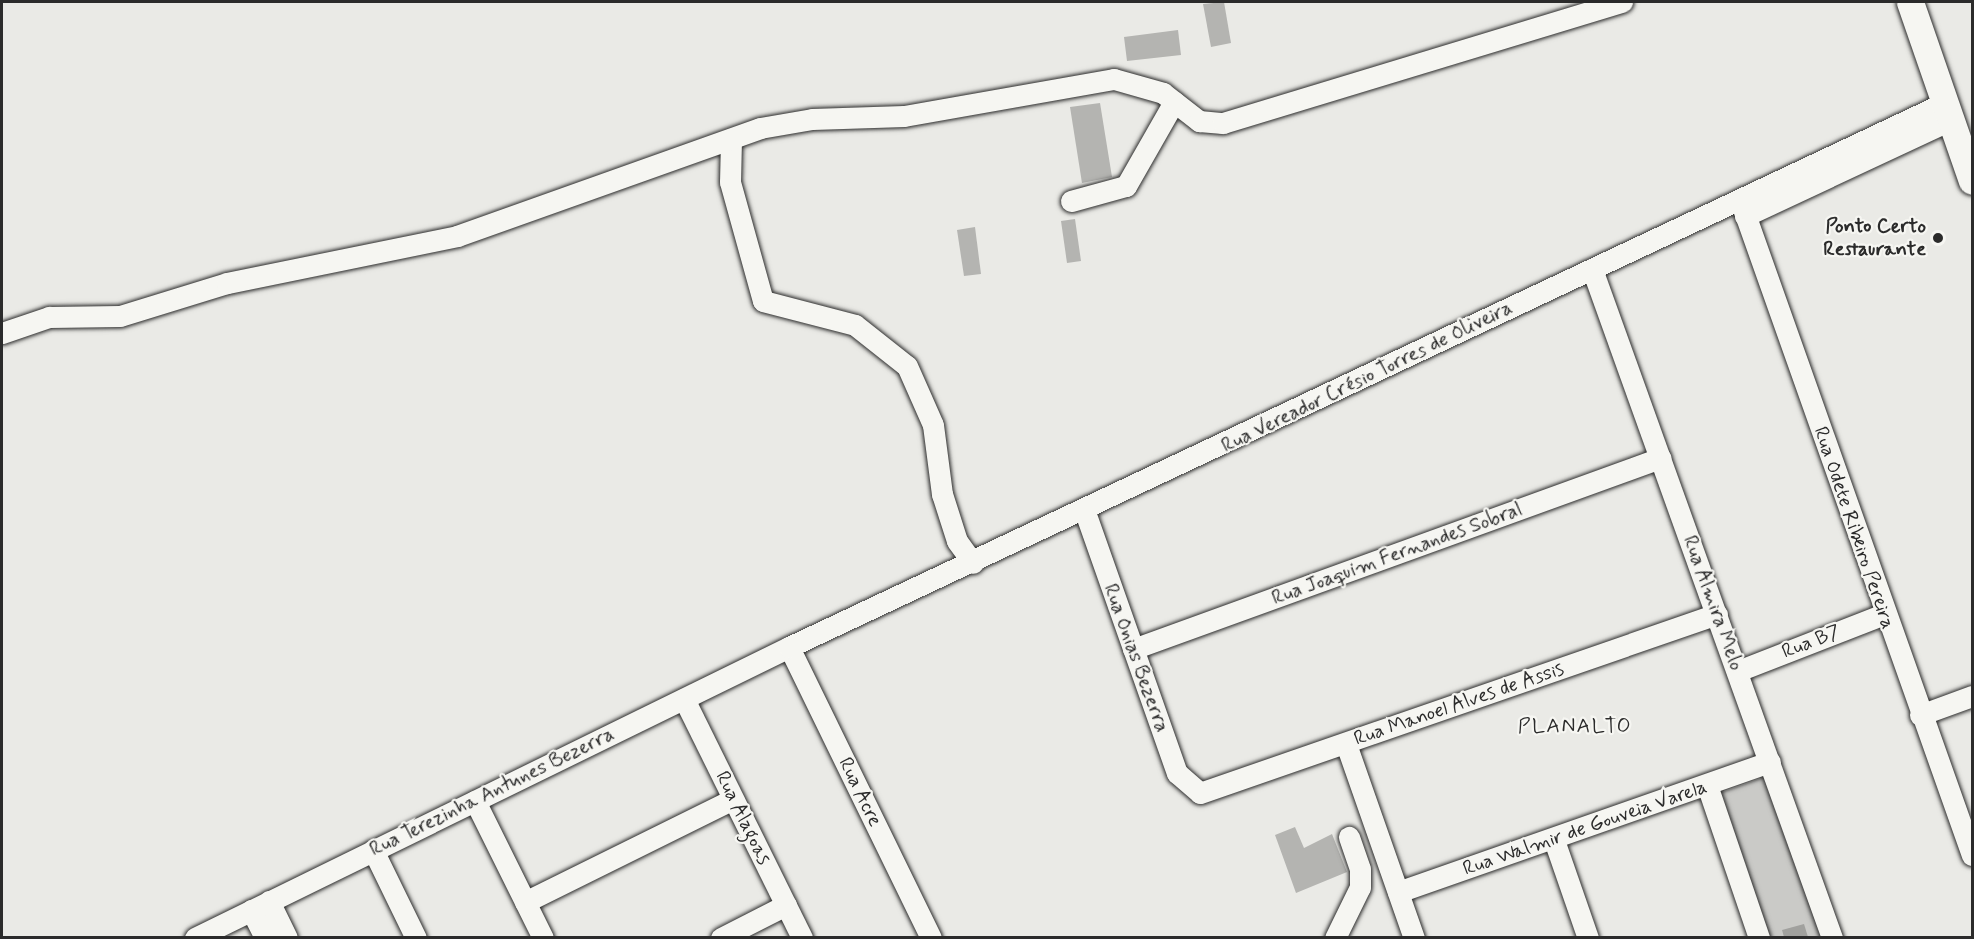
<!DOCTYPE html>
<html>
<head>
<meta charset="utf-8">
<style>
  body { margin:0 }
  #map { position:relative; width:1974px; height:939px; overflow:hidden; background:#eaeae6; font-family:Mynerve,sans-serif }
  div>[style] { position:absolute }
  .green>* { inset:0; background:#cacac7 }
  .water>* { inset:0; background:#a1a19e }
  .building>* { inset:0; background:#b4b4b1 }
  .roads { filter:drop-shadow(0 0 2px #2b2b2b) drop-shadow(0 0 2px #2b2b2b) }
  .minor>* { height:21px; margin:-10.5px; padding:0 10.5px; transform-origin:10.5px; border-radius:10.5px; background:#f6f6f2 }
  .major>* { height:27px; margin:-13.5px; padding:0 13.5px; transform-origin:13.5px; border-radius:13.5px; background:#f6f6f2 }
  .dots>* { width:16px; height:16px; translate:-50% -50%; box-sizing:border-box; border:3px solid #f6f6f2; border-radius:50% }
  span { translate:-50% -50%; white-space:nowrap; text-align:center; line-height:1.15; -webkit-text-stroke:4.5px #f6f6f2; paint-order:stroke }
  .poi-label { font-size:20px; color:#2b2b2b; font-weight:700 }
  .right { translate:-100% -50%; text-align:right }
  .street-label { font-size:20px; color:#2b2b2b }
  .neighbourhood-label { font-size:21px; color:#2b2b2b; letter-spacing:1.5px }
  .frame { position:absolute; inset:0; border:3px solid #2b2b2b; pointer-events:none }
</style>
</head>
<body>
<div id="map">
  <div class="green">
    <i style="clip-path:polygon(1765px 777px,1821px 937px,1768px 937px,1720px 793px)"></i>
  </div>
  <div class="water">
    <i style="clip-path:polygon(1804px 924px,1808px 937px,1784px 937px,1782px 930px)"></i>
  </div>
  <div class="building">
    <i style="clip-path:polygon(1224px 2px,1231px 43px,1211px 47px,1203px 4px)"></i>
    <i style="clip-path:polygon(1178px 30px,1181px 55px,1127px 61px,1124px 37px)"></i>
    <i style="clip-path:polygon(1100px 103px,1112px 177px,1082px 183px,1070px 107px)"></i>
    <i style="clip-path:polygon(1075px 219px,1081px 261px,1067px 263px,1061px 221px)"></i>
    <i style="clip-path:polygon(975px 227px,981px 274px,964px 276px,957px 230px)"></i>
    <i style="clip-path:polygon(1295px 827px,1304px 848px,1332px 834px,1347px 872px,1296px 893px,1275px 835px)"></i>
  </div>
  <div class="roads">
    <div class="minor">
      <i style="left:731px;top:139px;width:43px;rotate:91.3deg"></i>
      <i style="left:730px;top:182px;width:123px;rotate:74.5deg"></i>
      <i style="left:763px;top:301px;width:95px;rotate:14.6deg"></i>
      <i style="left:855px;top:325px;width:66px;rotate:38.3deg"></i>
      <i style="left:907px;top:366px;width:64px;rotate:66.2deg"></i>
      <i style="left:933px;top:425px;width:70px;rotate:82.6deg"></i>
      <i style="left:942px;top:494px;width:49px;rotate:72.3deg"></i>
      <i style="left:957px;top:541px;width:27px;rotate:54deg"></i>
      <i style="left:1740px;top:200px;width:695px;rotate:70.5deg"></i>
      <i style="left:1071px;top:201px;width:57px;rotate:-15.3deg"></i>
      <i style="left:1126px;top:186px;width:97px;rotate:-60.3deg"></i>
      <i style="left:1745px;top:216px;width:226px;rotate:-25.1deg"></i>
      <i style="left:1592px;top:269px;width:711px;rotate:70.26deg"></i>
      <i style="left:2px;top:333px;width:50px;rotate:-18.8deg"></i>
      <i style="left:49px;top:317px;width:71px;rotate:-0.8deg"></i>
      <i style="left:120px;top:316px;width:112px;rotate:-17.1deg"></i>
      <i style="left:227px;top:283px;width:235px;rotate:-11.5deg"></i>
      <i style="left:457px;top:236px;width:322px;rotate:-19.6deg"></i>
      <i style="left:760px;top:128px;width:53px;rotate:-9.8deg"></i>
      <i style="left:812px;top:119px;width:92px;rotate:-1.9deg"></i>
      <i style="left:904px;top:116px;width:213px;rotate:-10deg"></i>
      <i style="left:1114px;top:79px;width:51px;rotate:15.9deg"></i>
      <i style="left:1163px;top:93px;width:46px;rotate:37.9deg"></i>
      <i style="left:1199px;top:121px;width:24px;rotate:5deg"></i>
      <i style="left:1223px;top:123px;width:417px;rotate:-16.9deg"></i>
      <i style="left:1085px;top:512px;width:277px;rotate:70.6deg"></i>
      <i style="left:1177px;top:773px;width:30px;rotate:41deg"></i>
      <i style="left:1200px;top:793px;width:547px;rotate:-19.1deg"></i>
      <i style="left:789px;top:647px;width:324px;rotate:64deg"></i>
      <i style="left:1133px;top:649px;width:561px;rotate:-19.92deg"></i>
      <i style="left:1738px;top:671px;width:157px;rotate:-21.3deg"></i>
      <i style="left:684px;top:699px;width:267px;rotate:63.7deg"></i>
      <i style="left:1920px;top:715px;width:55px;rotate:-20.1deg"></i>
      <i style="left:1346px;top:744px;width:206px;rotate:70.7deg"></i>
      <i style="left:1707px;top:785px;width:162px;rotate:71.2deg"></i>
      <i style="left:475px;top:801px;width:153px;rotate:63.6deg"></i>
      <i style="left:1554px;top:840px;width:104px;rotate:70.9deg"></i>
      <i style="left:373px;top:850px;width:98px;rotate:64deg"></i>
      <i style="left:1398px;top:892px;width:394px;rotate:-19.3deg"></i>
      <i style="left:269px;top:901px;width:41px;rotate:64.1deg"></i>
      <i style="left:525px;top:902px;width:232px;rotate:-26.3deg"></i>
      <i style="left:251px;top:910px;width:31px;rotate:63deg"></i>
      <i style="left:195px;top:938px;width:661px;rotate:-26.1deg"></i>
      <i style="left:789px;top:647px;width:1277px;rotate:-25.22deg"></i>
      <i style="left:721px;top:938px;width:73px;rotate:-26.9deg"></i>
      <i style="left:1335px;top:938px;width:57px;rotate:-63.9deg"></i>
      <i style="left:1360px;top:887px;width:18px;rotate:-90deg"></i>
      <i style="left:1360px;top:869px;width:34px;rotate:-109deg"></i>
    </div>
    <div class="major">
      <i style="left:1910px;top:2px;width:189px;rotate:70.9deg"></i>
    </div>
  </div>
  <div class="dots">
    <i style="left:1938px;top:238px;background:#2b2b2b"></i>
  </div>
  <div class="poi-label">
    <span class="right" style="left:1926px;top:238px">Ponto Certo<br>Restaurante</span>
  </div>
  <div class="street-label">
    <span style="left:1367px;top:377px;rotate:-26deg">Rua Vereador Crésio Torres de Oliveira</span>
    <span style="left:1854px;top:528px;rotate:71deg">Rua Odete Ribeiro Pereira</span>
    <span style="left:1397px;top:554px;rotate:-20deg">Rua Joaquim Fernandes Sobral</span>
    <span style="left:1713px;top:603px;rotate:70deg">Rua Almira Melo</span>
    <span style="left:1811px;top:642px;rotate:-21deg">Rua B7</span>
    <span style="left:1136px;top:658px;rotate:70deg">Rua Onias Bezerra</span>
    <span style="left:1459px;top:704px;rotate:-19deg">Rua Manoel Alves de Assis</span>
    <span style="left:492px;top:792px;rotate:-26deg">Rua Terezinha Antunes Bezerra</span>
    <span style="left:860px;top:792px;rotate:64deg">Rua Acre</span>
    <span style="left:743px;top:818px;rotate:64deg">Rua Alagoas</span>
    <span style="left:1585px;top:828px;rotate:-19deg">Rua Walmir de Gouveia Varela</span>
  </div>
  <div class="neighbourhood-label">
    <span style="left:1575px;top:726px">PLANALTO</span>
  </div>
  <div class="frame"></div>
</div>
</body>
</html>
